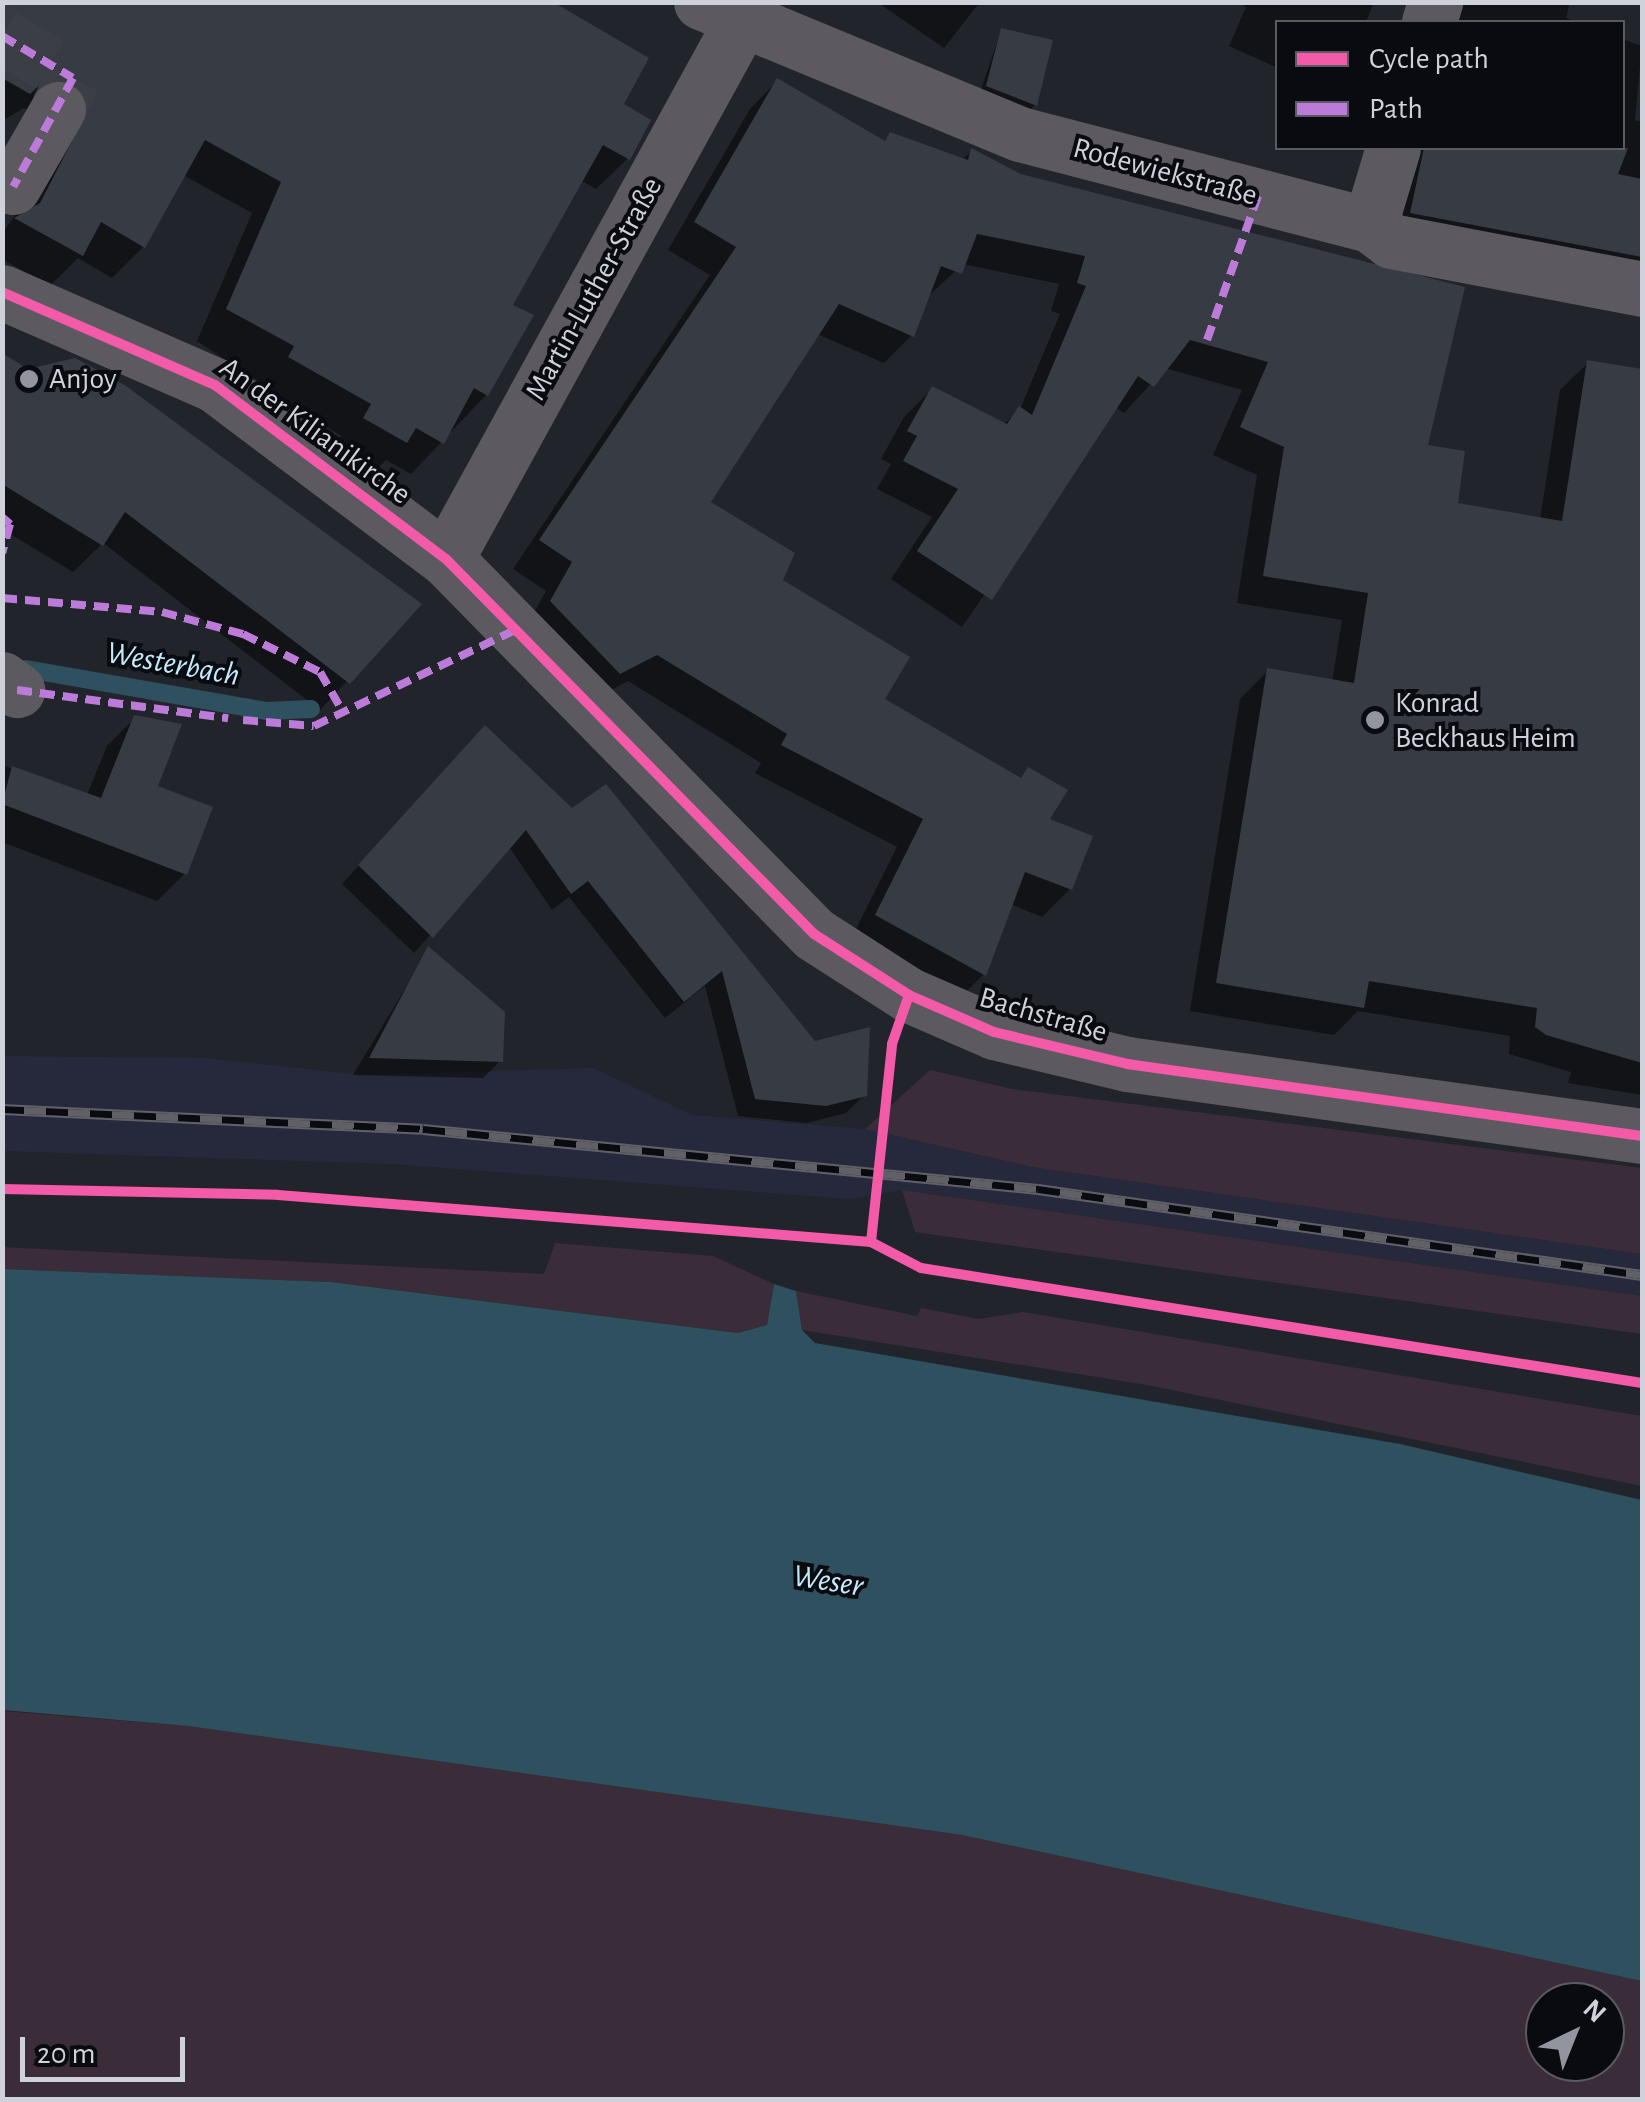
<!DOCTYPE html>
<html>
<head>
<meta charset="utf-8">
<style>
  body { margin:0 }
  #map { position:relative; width:1645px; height:2102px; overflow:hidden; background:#22242c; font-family:"Alegreya Sans",sans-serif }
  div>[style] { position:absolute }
  .built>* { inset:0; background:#26283b }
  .green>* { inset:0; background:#3a2d39 }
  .water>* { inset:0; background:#2f505f }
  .shadow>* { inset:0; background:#0007 }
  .stream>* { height:18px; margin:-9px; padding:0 9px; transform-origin:9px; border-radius:9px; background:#2f505f }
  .building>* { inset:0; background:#373b44 }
  .street-tunnel>* { height:55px; margin-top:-27.5px; transform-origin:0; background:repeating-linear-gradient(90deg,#3c3e46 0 55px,transparent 0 83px) }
  .street>* { height:55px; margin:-27.5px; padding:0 27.5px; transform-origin:27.5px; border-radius:27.5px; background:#5c5a60 }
  .rail>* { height:11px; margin-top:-5.5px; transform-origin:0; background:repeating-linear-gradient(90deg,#0a0b11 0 22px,#606066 0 44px); box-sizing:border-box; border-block:2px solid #606066 }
  .quiet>* { height:8px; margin-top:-4px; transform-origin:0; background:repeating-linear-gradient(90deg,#bd7bd9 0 15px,transparent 0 23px) }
  .cycleway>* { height:10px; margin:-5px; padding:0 5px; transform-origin:5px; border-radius:5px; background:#f35aa7 }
  .dots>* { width:28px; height:28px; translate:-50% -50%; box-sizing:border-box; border:5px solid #0a0b11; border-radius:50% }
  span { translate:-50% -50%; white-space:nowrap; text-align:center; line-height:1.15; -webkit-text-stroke:8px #0a0b11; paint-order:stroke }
  .street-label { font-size:30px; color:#cfd1db }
  .poi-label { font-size:30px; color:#cfd1db }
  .left { translate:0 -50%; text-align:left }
  .water-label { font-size:32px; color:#c4ebfc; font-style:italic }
  .frame { position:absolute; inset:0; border:5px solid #cfd1db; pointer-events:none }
  .legend { position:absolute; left:1275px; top:20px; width:350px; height:130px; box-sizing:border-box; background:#0a0b11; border:2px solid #595a62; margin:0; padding:12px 18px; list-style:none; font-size:30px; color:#cfd1db }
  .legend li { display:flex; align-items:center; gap:20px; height:50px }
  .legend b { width:50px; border:2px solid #595a62 }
  .north { position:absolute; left:1525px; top:1982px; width:100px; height:100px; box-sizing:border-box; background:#0a0b11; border:2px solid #595a62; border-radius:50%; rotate:43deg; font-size:28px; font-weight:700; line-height:40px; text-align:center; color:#cfd1db }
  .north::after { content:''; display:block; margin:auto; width:35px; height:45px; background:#92949e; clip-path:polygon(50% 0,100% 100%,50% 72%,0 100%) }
  .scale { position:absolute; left:20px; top:2037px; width:165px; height:45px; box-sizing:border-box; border:5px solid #cfd1db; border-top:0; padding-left:12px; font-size:30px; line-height:35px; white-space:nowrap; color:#cfd1db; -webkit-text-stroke:8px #0a0b11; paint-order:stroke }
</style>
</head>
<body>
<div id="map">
  <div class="built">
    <i style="clip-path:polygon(3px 1056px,204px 1058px,363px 1075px,594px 1068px,692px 1115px,865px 1129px,1032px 1167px,1642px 1254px,1642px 1296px,902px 1190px,848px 1199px,391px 1164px,3px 1151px)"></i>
  </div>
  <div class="green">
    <i style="clip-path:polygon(930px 1070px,1012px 1089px,1642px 1168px,1642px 1254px,1032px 1167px,865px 1129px)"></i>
    <i style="clip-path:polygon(902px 1190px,1642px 1296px,1642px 1334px,915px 1232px)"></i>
    <i style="clip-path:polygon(555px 1243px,713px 1256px,774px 1284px,767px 1325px,738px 1333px,331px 1282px,3px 1269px,2px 1247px,544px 1274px)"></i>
    <i style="clip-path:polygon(796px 1291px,917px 1316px,921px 1308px,979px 1319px,1023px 1312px,1642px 1416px,1642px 1486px,1147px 1385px,802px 1330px)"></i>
    <i style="clip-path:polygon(evenodd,2px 1711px,188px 1726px,962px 1835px,1642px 1981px,1642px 2099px,3px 2099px,2px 1711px,1545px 2002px,1605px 2002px,1605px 2062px,1545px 2062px,1545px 2002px)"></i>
  </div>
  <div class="water">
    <i style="clip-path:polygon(3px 1269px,331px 1282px,738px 1333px,767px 1325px,774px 1284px,796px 1291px,802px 1330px,815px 1343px,1400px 1444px,1642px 1500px,1642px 1981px,962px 1835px,188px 1726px,3px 1710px)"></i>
  </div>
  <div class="shadow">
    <i style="clip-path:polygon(2px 2px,621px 105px,628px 158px,596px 189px,580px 180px,509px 306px,486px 395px,411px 474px,386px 460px,374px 472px,334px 450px,341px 436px,197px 341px,252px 213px,183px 175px,143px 247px,112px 278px,78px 258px,50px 286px,2px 259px,2px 234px,55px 157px,54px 124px,24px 108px,2px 121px)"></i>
    <i style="clip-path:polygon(877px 2px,980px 2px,944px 48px)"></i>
    <i style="clip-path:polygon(1238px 2px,1374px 2px,1366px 22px,1278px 22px,1278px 68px,1229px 46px,1246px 7px)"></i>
    <i style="clip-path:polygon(1459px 2px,1570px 2px,1566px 18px,1578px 22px,1454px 22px)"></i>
    <i style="clip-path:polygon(1001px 31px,1035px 105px,1027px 113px,979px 95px)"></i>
    <i style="clip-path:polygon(1622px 39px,1642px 46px,1635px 120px,1642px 122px,1642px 283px,1392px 232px,1407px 161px,1420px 148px,1509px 157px,1513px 148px,1622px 148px)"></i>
    <i style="clip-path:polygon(777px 81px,883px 142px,890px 135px,962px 160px,972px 151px,1425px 447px,1455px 505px,1540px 520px,1560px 390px,1588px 363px,1642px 371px,1642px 1095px,1568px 1083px,1571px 1072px,1509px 1054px,1510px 1036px,1358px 1011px,1334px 1035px,1190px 1011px,1240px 699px,1268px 671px,1332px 682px,1342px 620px,1237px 603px,1257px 475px,1213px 455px,1242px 390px,1165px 368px,1124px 413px,1115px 407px,962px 627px,891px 579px,932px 517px,877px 489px,891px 464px,881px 459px,904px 417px,932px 389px,1003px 425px,1020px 409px,1060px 314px,1051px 311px,1059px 284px,963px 264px,926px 298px,912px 335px,884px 363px,817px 334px,707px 503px,882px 700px,1019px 780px,1029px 770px,1070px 889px,1042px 917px,1010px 904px,984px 974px,956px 1002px,849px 943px,897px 847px,755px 773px,761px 763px,628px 681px,592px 700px,524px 630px,546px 591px,513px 569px,710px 275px,668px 250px,750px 109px)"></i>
    <i style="clip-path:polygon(2px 356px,418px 605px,320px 710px,103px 543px,73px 572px,2px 529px)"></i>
    <i style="clip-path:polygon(135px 718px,185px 873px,157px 901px,2px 842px,2px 765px,87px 795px,107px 746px)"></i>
    <i style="clip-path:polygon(468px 745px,814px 1044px,864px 1095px,846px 1113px,807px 1123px,738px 1116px,705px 986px,665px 1018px,569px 897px,552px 910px,509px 847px,414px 953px,342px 884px)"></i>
    <i style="clip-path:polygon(429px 949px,501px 1060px,483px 1078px,353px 1075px)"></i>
  </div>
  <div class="stream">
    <i style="left:26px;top:669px;width:244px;rotate:9.9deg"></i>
    <i style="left:266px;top:711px;width:45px;rotate:-2.5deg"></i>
  </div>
  <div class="building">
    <i style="clip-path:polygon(2px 2px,553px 2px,649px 58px,624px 104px,651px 120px,630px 160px,603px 145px,513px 305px,534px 315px,488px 396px,474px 388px,444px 444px,416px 428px,407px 443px,363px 418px,371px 404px,288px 357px,294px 346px,226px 309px,281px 182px,205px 140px,145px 248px,101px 222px,83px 256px,14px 218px,40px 203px,89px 108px,73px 82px,43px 82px,30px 94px,2px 78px)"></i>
    <i style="clip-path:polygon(1001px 28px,1053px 40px,1037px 106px,986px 86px)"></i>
    <i style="clip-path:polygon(777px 78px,885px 141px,890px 132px,968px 160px,971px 148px,1021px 174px,1465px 287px,1428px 445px,1465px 451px,1458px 503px,1562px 521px,1587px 360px,1642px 369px,1642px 1063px,1546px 1035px,1535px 1027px,1537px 1008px,1369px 981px,1364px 1008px,1216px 983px,1267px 668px,1354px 683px,1368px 593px,1263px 576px,1284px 447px,1240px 427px,1268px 362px,1190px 340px,1154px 387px,1138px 376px,992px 600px,917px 551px,958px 489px,903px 461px,917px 436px,907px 431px,932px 386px,1007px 424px,1019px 406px,1032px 415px,1086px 286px,1077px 283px,1085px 256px,977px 234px,962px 274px,941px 266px,914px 337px,839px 304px,711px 502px,795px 553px,783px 580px,910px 657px,885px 699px,1021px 778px,1028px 767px,1068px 790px,1050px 819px,1093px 836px,1072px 890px,1025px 872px,986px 976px,875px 915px,923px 819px,781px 745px,787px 734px,657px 655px,620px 674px,550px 601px,572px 562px,539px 540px,736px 247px,694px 222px)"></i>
    <i style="clip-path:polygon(1424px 148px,1628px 148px,1618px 174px,1642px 179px,1642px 257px,1410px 213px)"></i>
    <i style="clip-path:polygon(2px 353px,28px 369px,75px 358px,126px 386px,422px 604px,350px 684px,125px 512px,103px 546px,2px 484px)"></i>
    <i style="clip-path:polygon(134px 715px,182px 724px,158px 786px,213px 807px,187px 875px,2px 804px,12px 766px,101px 798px)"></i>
    <i style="clip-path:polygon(485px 725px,572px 808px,606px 784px,815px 1041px,870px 1027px,867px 1096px,826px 1106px,755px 1099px,722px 971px,684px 1002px,588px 881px,571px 894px,526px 830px,433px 938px,358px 865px)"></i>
    <i style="clip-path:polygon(428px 946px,505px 1012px,503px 1062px,369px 1058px)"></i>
  </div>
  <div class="street-tunnel">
    <i style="left:2px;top:36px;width:82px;rotate:30.6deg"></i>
    <i style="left:73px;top:78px;width:34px;rotate:116deg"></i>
  </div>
  <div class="street">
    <i style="left:701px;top:2px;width:345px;rotate:22.5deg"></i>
    <i style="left:1020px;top:134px;width:362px;rotate:14.6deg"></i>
    <i style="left:1370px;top:225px;width:26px;rotate:37deg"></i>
    <i style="left:1391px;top:241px;width:256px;rotate:10.8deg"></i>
    <i style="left:1429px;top:22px;width:21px;rotate:-73deg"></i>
    <i style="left:13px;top:187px;width:90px;rotate:-60deg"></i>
    <i style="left:1370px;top:225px;width:80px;rotate:-73.4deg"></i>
    <i style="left:2px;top:292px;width:232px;rotate:23.6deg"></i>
    <i style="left:215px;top:385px;width:289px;rotate:37deg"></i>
    <i style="left:446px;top:559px;width:525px;rotate:45.54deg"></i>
    <i style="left:814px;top:934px;width:113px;rotate:32.7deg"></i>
    <i style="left:909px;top:995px;width:93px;rotate:23.5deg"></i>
    <i style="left:994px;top:1032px;width:137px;rotate:13.5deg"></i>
    <i style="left:1127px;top:1064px;width:520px;rotate:7.96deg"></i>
    <i style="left:446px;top:559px;width:615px;rotate:-61.23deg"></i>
    <i style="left:2px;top:679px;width:19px;rotate:36deg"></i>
  </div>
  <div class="rail">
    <i style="left:2px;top:1109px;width:421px;rotate:2.7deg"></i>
    <i style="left:423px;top:1129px;width:618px;rotate:5.57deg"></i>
    <i style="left:1038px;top:1189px;width:610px;rotate:8.1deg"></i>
  </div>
  <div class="quiet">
    <i style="left:2px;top:36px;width:82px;rotate:30.6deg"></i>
    <i style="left:73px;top:78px;width:124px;rotate:118.8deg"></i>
    <i style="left:1207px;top:340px;width:153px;rotate:-70.5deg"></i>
    <i style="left:2px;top:517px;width:11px;rotate:41deg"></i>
    <i style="left:10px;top:524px;width:30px;rotate:105deg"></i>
    <i style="left:2px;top:598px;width:161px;rotate:5deg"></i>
    <i style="left:162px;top:612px;width:84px;rotate:15.2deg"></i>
    <i style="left:243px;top:634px;width:86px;rotate:26.3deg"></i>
    <i style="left:320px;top:672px;width:46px;rotate:60.1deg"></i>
    <i style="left:17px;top:690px;width:213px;rotate:7.6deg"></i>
    <i style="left:243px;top:720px;width:71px;rotate:4.8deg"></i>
    <i style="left:314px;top:726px;width:223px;rotate:-25.5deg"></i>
  </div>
  <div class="cycleway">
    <i style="left:2px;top:292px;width:232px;rotate:23.6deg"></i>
    <i style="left:215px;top:385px;width:289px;rotate:37deg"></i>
    <i style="left:446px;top:559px;width:525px;rotate:45.54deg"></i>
    <i style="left:814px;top:934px;width:113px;rotate:32.7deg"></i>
    <i style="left:909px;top:995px;width:93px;rotate:23.5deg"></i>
    <i style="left:994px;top:1032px;width:137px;rotate:13.5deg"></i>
    <i style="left:1127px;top:1064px;width:520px;rotate:7.96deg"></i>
    <i style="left:2px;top:1189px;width:276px;rotate:1.2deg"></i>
    <i style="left:278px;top:1195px;width:595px;rotate:4.53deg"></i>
    <i style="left:871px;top:1242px;width:56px;rotate:27.5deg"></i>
    <i style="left:921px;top:1268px;width:730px;rotate:9.06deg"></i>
    <i style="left:871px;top:1242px;width:199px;rotate:-83.9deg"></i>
    <i style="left:892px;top:1044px;width:52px;rotate:-70.9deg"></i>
  </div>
  <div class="dots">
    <i style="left:29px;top:379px;background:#92949e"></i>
    <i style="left:1375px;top:720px;background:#92949e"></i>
  </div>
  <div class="street-label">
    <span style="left:1165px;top:172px;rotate:15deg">Rodewiekstraße</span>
    <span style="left:594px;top:289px;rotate:-61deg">Martin-Luther-Straße</span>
    <span style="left:315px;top:431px;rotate:36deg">An der Kilianikirche</span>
    <span style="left:1043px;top:1015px;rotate:16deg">Bachstraße</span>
  </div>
  <div class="poi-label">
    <span class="left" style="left:49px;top:379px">Anjoy</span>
    <span class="left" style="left:1395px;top:720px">Konrad<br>Beckhaus Heim</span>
  </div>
  <div class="water-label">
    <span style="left:173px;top:664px;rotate:10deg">Westerbach</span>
    <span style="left:828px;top:1581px;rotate:9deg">Weser</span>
  </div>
  <div class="frame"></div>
  <ul class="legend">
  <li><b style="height:12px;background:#f35aa7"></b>Cycle path</li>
  <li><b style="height:12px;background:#bd7bd9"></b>Path</li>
  </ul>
  <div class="north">N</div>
  <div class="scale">20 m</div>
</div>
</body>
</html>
